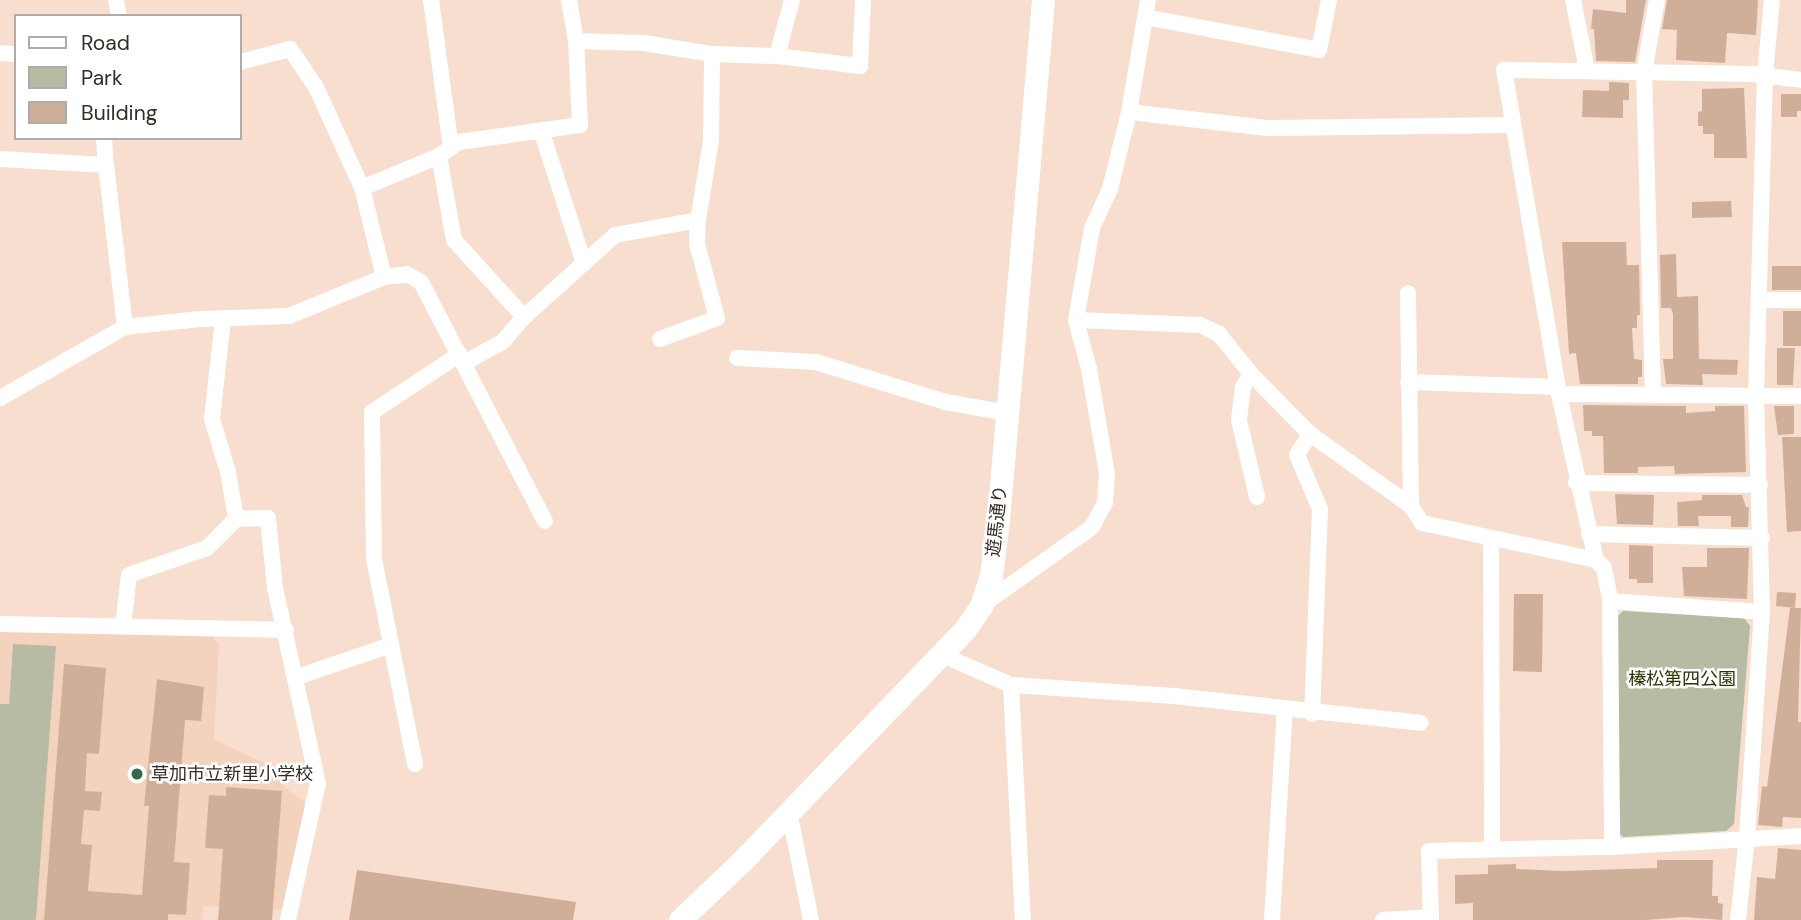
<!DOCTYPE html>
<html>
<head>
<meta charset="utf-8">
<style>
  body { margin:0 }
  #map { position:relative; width:1801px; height:920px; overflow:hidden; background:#f8dece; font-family:"DM Sans","Noto Sans JP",sans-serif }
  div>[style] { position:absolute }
  .built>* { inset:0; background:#f3d3be }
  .green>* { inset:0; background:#b7bba3 }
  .building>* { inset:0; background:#cfaf9a }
  .street>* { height:16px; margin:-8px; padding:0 8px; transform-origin:8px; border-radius:8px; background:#fff }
  .secondary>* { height:23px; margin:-11.5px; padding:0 11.5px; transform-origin:11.5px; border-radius:11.5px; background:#fff }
  .dots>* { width:19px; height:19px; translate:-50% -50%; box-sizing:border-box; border:4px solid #fff; border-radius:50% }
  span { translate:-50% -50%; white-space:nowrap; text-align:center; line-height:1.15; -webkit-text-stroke:5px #fff; paint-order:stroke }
  .street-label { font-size:18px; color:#362c26 }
  .park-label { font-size:18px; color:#2f3307 }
  .poi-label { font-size:18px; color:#362c26 }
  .left { translate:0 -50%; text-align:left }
  .legend { position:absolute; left:14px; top:14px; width:228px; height:126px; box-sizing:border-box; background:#fff; border:2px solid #afaba8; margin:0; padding:9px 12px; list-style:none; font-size:21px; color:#362c26 }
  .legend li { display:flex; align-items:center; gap:14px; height:35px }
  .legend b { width:35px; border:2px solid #afaba8 }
</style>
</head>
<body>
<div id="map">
  <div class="built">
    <i style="clip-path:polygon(0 630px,213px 637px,219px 644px,214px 739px,264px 763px,283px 786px,308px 805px,285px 910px,204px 906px,202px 920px,0 920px)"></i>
  </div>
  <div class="green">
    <i style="clip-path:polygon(1623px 611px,1744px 618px,1750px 626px,1734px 824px,1726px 831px,1623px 837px,1618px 832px,1618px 616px)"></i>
    <i style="clip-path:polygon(13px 644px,56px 646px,36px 920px,0 920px,0 704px,9px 704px)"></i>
  </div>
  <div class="building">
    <i style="clip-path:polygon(1626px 0,1646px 0,1635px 62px,1596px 61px,1594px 29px,1591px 29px,1593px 9px,1626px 13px)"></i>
    <i style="clip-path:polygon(1667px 0,1758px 0,1756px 35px,1727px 33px,1725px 63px,1676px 60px,1677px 30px,1662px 29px)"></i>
    <i style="clip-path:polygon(1609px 82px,1629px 83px,1629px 100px,1623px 100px,1623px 118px,1582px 117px,1583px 90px,1609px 91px)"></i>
    <i style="clip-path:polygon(1744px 88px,1747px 158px,1714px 158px,1714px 134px,1703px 134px,1703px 126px,1698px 126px,1698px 112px,1702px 111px,1702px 89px)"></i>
    <i style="clip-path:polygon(1781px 94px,1801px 94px,1801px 111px,1797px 111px,1797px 117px,1781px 117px)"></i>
    <i style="clip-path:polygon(1731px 201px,1732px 217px,1692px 218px,1692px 202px)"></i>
    <i style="clip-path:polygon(1562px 242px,1626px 242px,1627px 265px,1639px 265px,1640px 315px,1637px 315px,1637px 328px,1632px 328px,1634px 359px,1642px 360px,1642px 377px,1638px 377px,1638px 384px,1580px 384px,1576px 353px,1569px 354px)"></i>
    <i style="clip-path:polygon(1676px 254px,1677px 297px,1698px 296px,1699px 359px,1738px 360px,1737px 375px,1702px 374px,1703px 385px,1666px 384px,1663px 359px,1673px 359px,1673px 314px,1671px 308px,1661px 308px,1660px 255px)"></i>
    <i style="clip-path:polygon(1772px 266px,1801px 266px,1801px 290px,1772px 290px)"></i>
    <i style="clip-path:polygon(1783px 311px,1801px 311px,1801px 346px,1783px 346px)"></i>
    <i style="clip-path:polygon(1777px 348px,1795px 348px,1793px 385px,1777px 385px)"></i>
    <i style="clip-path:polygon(1583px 405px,1686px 406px,1686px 413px,1715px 411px,1715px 406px,1744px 406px,1746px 472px,1675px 474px,1674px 466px,1638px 467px,1638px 473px,1604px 473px,1603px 436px,1592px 436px,1592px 431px,1584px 431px)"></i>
    <i style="clip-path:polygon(1774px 406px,1794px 406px,1794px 434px,1778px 435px)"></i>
    <i style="clip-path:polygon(1782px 437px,1801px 437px,1801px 531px,1787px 532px)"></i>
    <i style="clip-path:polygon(1615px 494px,1654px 495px,1653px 525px,1617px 524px)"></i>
    <i style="clip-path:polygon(1702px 495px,1742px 495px,1746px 507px,1749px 507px,1748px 527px,1731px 527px,1731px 516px,1698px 516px,1699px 526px,1678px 526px,1677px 502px,1702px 500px)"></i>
    <i style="clip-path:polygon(1629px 545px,1653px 546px,1653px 583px,1637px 583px,1637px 579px,1629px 579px)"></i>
    <i style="clip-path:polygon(1707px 548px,1749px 548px,1747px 599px,1684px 596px,1682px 567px,1707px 567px)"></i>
    <i style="clip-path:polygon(1777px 592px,1796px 593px,1795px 608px,1776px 606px)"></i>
    <i style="clip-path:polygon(1514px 594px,1543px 594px,1542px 672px,1513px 671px)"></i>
    <i style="clip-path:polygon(1790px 608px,1801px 608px,1798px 722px,1801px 722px,1801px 818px,1783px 817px,1782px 827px,1758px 825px,1762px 786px,1767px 787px)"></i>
    <i style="clip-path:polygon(64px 664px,106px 668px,99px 754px,87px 753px,85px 791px,102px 792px,100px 811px,84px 810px,81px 844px,92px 845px,88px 891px,142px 895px,149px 806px,144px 806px,157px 679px,204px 687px,201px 721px,185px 720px,174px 862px,190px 863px,186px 915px,168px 914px,168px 920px,44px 920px)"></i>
    <i style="clip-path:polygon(226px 787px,282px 791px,272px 920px,218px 920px,223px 849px,205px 848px,209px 795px,226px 796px)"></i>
    <i style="clip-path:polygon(1778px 848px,1801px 850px,1801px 920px,1754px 920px,1757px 877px,1775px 879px)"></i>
    <i style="clip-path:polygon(1657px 860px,1713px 860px,1712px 896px,1718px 896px,1718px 903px,1723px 904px,1722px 920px,1685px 917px,1645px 920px,1473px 920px,1473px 903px,1455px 904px,1455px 875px,1488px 874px,1488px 865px,1516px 864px,1516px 869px,1562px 871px,1657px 868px)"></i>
    <i style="clip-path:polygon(357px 870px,576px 902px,573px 920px,349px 920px)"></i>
  </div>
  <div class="street">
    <i style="left:116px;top:0;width:16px;rotate:79deg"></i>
    <i style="left:431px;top:0;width:149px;rotate:82.3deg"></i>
    <i style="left:1573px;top:0;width:71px;rotate:78.7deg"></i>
    <i style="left:1145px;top:17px;width:177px;rotate:10.7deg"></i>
    <i style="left:1319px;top:50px;width:51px;rotate:-78.7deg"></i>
    <i style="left:576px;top:41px;width:68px;rotate:1.7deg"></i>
    <i style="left:644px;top:43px;width:69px;rotate:9.2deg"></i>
    <i style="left:712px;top:54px;width:65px;rotate:1.8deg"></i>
    <i style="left:777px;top:56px;width:84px;rotate:6.9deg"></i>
    <i style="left:860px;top:66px;width:66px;rotate:-87.4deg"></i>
    <i style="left:0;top:53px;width:16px;rotate:4deg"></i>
    <i style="left:777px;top:56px;width:58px;rotate:-75deg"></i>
    <i style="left:240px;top:62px;width:52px;rotate:-14.6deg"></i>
    <i style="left:290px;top:49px;width:46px;rotate:55.6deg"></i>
    <i style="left:316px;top:87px;width:111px;rotate:65.5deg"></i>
    <i style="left:362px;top:188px;width:92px;rotate:76.1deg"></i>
    <i style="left:1129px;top:112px;width:139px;rotate:6.6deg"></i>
    <i style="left:1267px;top:128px;width:245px;rotate:-0.7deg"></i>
    <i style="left:541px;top:130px;width:140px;rotate:72.1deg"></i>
    <i style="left:104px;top:138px;width:27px;rotate:86deg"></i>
    <i style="left:439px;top:156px;width:24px;rotate:-35deg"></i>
    <i style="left:459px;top:142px;width:122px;rotate:-8deg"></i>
    <i style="left:580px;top:125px;width:84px;rotate:-92.7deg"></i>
    <i style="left:576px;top:41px;width:42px;rotate:-99.7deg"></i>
    <i style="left:0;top:159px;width:106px;rotate:3.2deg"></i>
    <i style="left:106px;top:165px;width:163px;rotate:83.3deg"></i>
    <i style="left:362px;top:188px;width:83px;rotate:-22.6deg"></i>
    <i style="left:439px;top:156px;width:85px;rotate:79.9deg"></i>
    <i style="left:454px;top:240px;width:104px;rotate:47.7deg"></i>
    <i style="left:524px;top:317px;width:33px;rotate:131deg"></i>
    <i style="left:502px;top:342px;width:43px;rotate:151.1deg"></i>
    <i style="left:1408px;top:293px;width:213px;rotate:89.2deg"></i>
    <i style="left:1759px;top:300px;width:42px"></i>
    <i style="left:524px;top:317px;width:122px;rotate:-42deg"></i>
    <i style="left:615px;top:235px;width:84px;rotate:-10.2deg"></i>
    <i style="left:223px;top:319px;width:101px;rotate:96.3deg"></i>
    <i style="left:212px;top:419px;width:55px;rotate:73.2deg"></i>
    <i style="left:228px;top:472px;width:48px;rotate:80.3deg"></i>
    <i style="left:1076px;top:320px;width:124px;rotate:2.3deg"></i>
    <i style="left:1200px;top:325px;width:21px;rotate:25deg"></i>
    <i style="left:1219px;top:334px;width:51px;rotate:51.3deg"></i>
    <i style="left:1251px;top:374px;width:84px;rotate:45.5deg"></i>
    <i style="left:1310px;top:434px;width:124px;rotate:35.5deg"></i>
    <i style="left:1411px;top:506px;width:20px;rotate:57deg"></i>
    <i style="left:1422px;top:523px;width:178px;rotate:12deg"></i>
    <i style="left:1596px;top:560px;width:11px;rotate:45deg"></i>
    <i style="left:1604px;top:568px;width:32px;rotate:79deg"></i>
    <i style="left:1610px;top:599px;width:248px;rotate:89.5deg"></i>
    <i style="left:660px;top:339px;width:61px;rotate:-20.2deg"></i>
    <i style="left:717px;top:318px;width:77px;rotate:-105.1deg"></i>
    <i style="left:697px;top:244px;width:24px;rotate:-88deg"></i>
    <i style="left:698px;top:220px;width:80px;rotate:-80.7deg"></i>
    <i style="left:711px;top:141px;width:87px;rotate:-89.3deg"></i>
    <i style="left:737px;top:358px;width:79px;rotate:2.9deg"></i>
    <i style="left:816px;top:362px;width:135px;rotate:17.2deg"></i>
    <i style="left:945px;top:402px;width:64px;rotate:9.9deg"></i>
    <i style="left:1251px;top:374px;width:15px;rotate:122deg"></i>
    <i style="left:1243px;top:387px;width:33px;rotate:97deg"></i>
    <i style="left:1239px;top:420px;width:79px;rotate:76.8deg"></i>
    <i style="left:1408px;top:382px;width:150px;rotate:1.9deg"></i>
    <i style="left:1559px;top:394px;width:242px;rotate:0.5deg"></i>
    <i style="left:1653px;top:394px;width:322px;rotate:-91.6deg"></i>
    <i style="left:1644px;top:72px;width:73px;rotate:-79.8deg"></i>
    <i style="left:0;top:398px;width:144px;rotate:-29.6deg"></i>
    <i style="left:125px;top:327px;width:75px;rotate:-6.1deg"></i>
    <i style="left:200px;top:319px;width:89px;rotate:-1.9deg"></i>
    <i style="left:289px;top:316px;width:103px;rotate:-22.3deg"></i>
    <i style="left:384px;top:277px;width:23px;rotate:-7deg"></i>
    <i style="left:407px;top:274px;width:16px;rotate:30deg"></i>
    <i style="left:421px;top:282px;width:269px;rotate:62.6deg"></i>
    <i style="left:1310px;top:434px;width:25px;rotate:122deg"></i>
    <i style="left:1297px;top:455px;width:59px;rotate:66.9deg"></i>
    <i style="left:1320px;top:509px;width:205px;rotate:92.2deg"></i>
    <i style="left:1576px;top:483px;width:184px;rotate:0.6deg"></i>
    <i style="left:1589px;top:534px;width:173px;rotate:1.3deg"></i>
    <i style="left:1491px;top:538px;width:311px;rotate:89.8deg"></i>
    <i style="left:1596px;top:560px;width:170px;rotate:-102.6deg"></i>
    <i style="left:1559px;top:394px;width:329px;rotate:-99.6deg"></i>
    <i style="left:1504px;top:70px;width:249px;rotate:0.9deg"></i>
    <i style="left:1753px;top:74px;width:48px;rotate:7.1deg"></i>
    <i style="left:1610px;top:601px;width:152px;rotate:4.1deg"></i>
    <i style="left:981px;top:606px;width:136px;rotate:-35.4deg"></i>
    <i style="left:1092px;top:527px;width:27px;rotate:-62deg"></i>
    <i style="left:1105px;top:503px;width:29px;rotate:-86deg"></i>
    <i style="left:1107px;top:474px;width:107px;rotate:-99.7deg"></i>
    <i style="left:1089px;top:369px;width:51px;rotate:-104.9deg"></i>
    <i style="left:1076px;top:320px;width:93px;rotate:-80.1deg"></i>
    <i style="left:1092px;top:228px;width:43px;rotate:-65.2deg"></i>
    <i style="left:1110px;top:189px;width:79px;rotate:-76.1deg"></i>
    <i style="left:1129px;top:112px;width:114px;rotate:-80.4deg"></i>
    <i style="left:0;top:624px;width:286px;rotate:1.2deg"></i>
    <i style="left:123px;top:626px;width:51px;rotate:-83.3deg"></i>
    <i style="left:129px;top:575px;width:83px;rotate:-19.1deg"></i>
    <i style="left:207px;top:548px;width:41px;rotate:-45deg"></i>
    <i style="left:236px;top:519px;width:32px;rotate:-2deg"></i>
    <i style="left:268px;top:518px;width:70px;rotate:84.3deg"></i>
    <i style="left:275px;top:588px;width:200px;rotate:77.6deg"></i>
    <i style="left:318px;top:783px;width:140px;rotate:102.4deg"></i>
    <i style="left:940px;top:654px;width:77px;rotate:23.6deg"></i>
    <i style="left:1011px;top:685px;width:163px;rotate:3.9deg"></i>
    <i style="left:1174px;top:696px;width:248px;rotate:6.2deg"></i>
    <i style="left:297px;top:677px;width:99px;rotate:-18.8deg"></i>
    <i style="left:1011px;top:685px;width:235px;rotate:87.1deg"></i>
    <i style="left:415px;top:764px;width:209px;rotate:-101.3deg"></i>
    <i style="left:374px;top:559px;width:147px;rotate:-90.8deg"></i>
    <i style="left:372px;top:412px;width:105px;rotate:-33.4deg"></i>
    <i style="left:786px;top:814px;width:13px;rotate:63deg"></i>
    <i style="left:792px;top:826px;width:96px;rotate:78.6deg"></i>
    <i style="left:1272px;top:920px;width:212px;rotate:-86.5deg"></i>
    <i style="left:1383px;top:920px;width:48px;rotate:-3.6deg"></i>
    <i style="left:1431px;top:920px;width:69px;rotate:-91.7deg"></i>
    <i style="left:1429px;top:851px;width:183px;rotate:-1.3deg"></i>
    <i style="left:1612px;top:847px;width:189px;rotate:-3.3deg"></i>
    <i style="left:1738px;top:920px;width:83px;rotate:-83.8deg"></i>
    <i style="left:1747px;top:837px;width:225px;rotate:-86.2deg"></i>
    <i style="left:1762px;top:612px;width:217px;rotate:-91.6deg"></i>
    <i style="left:1756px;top:395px;width:320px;rotate:-88.4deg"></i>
    <i style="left:1765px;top:75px;width:75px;rotate:-84.7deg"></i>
  </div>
  <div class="secondary">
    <i style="left:680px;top:920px;width:87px;rotate:-43.6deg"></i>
    <i style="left:743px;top:860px;width:320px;rotate:-46.1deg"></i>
    <i style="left:965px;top:629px;width:28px;rotate:-55deg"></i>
    <i style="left:981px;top:606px;width:32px;rotate:-72deg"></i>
    <i style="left:991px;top:576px;width:56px;rotate:-82.9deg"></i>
    <i style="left:998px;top:520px;width:522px;rotate:-85.05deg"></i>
  </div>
  <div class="dots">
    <i style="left:137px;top:774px;background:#32684e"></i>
  </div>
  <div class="street-label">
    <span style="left:997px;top:521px;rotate:-84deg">遊馬通り</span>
  </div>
  <div class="park-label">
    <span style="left:1682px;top:679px">榛松第四公園</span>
  </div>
  <div class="poi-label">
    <span class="left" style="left:151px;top:774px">草加市立新里小学校</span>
  </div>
  <ul class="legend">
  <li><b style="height:9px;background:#fff"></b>Road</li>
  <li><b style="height:19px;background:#b7bba3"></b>Park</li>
  <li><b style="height:19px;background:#cfaf9a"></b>Building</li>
  </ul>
</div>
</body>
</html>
